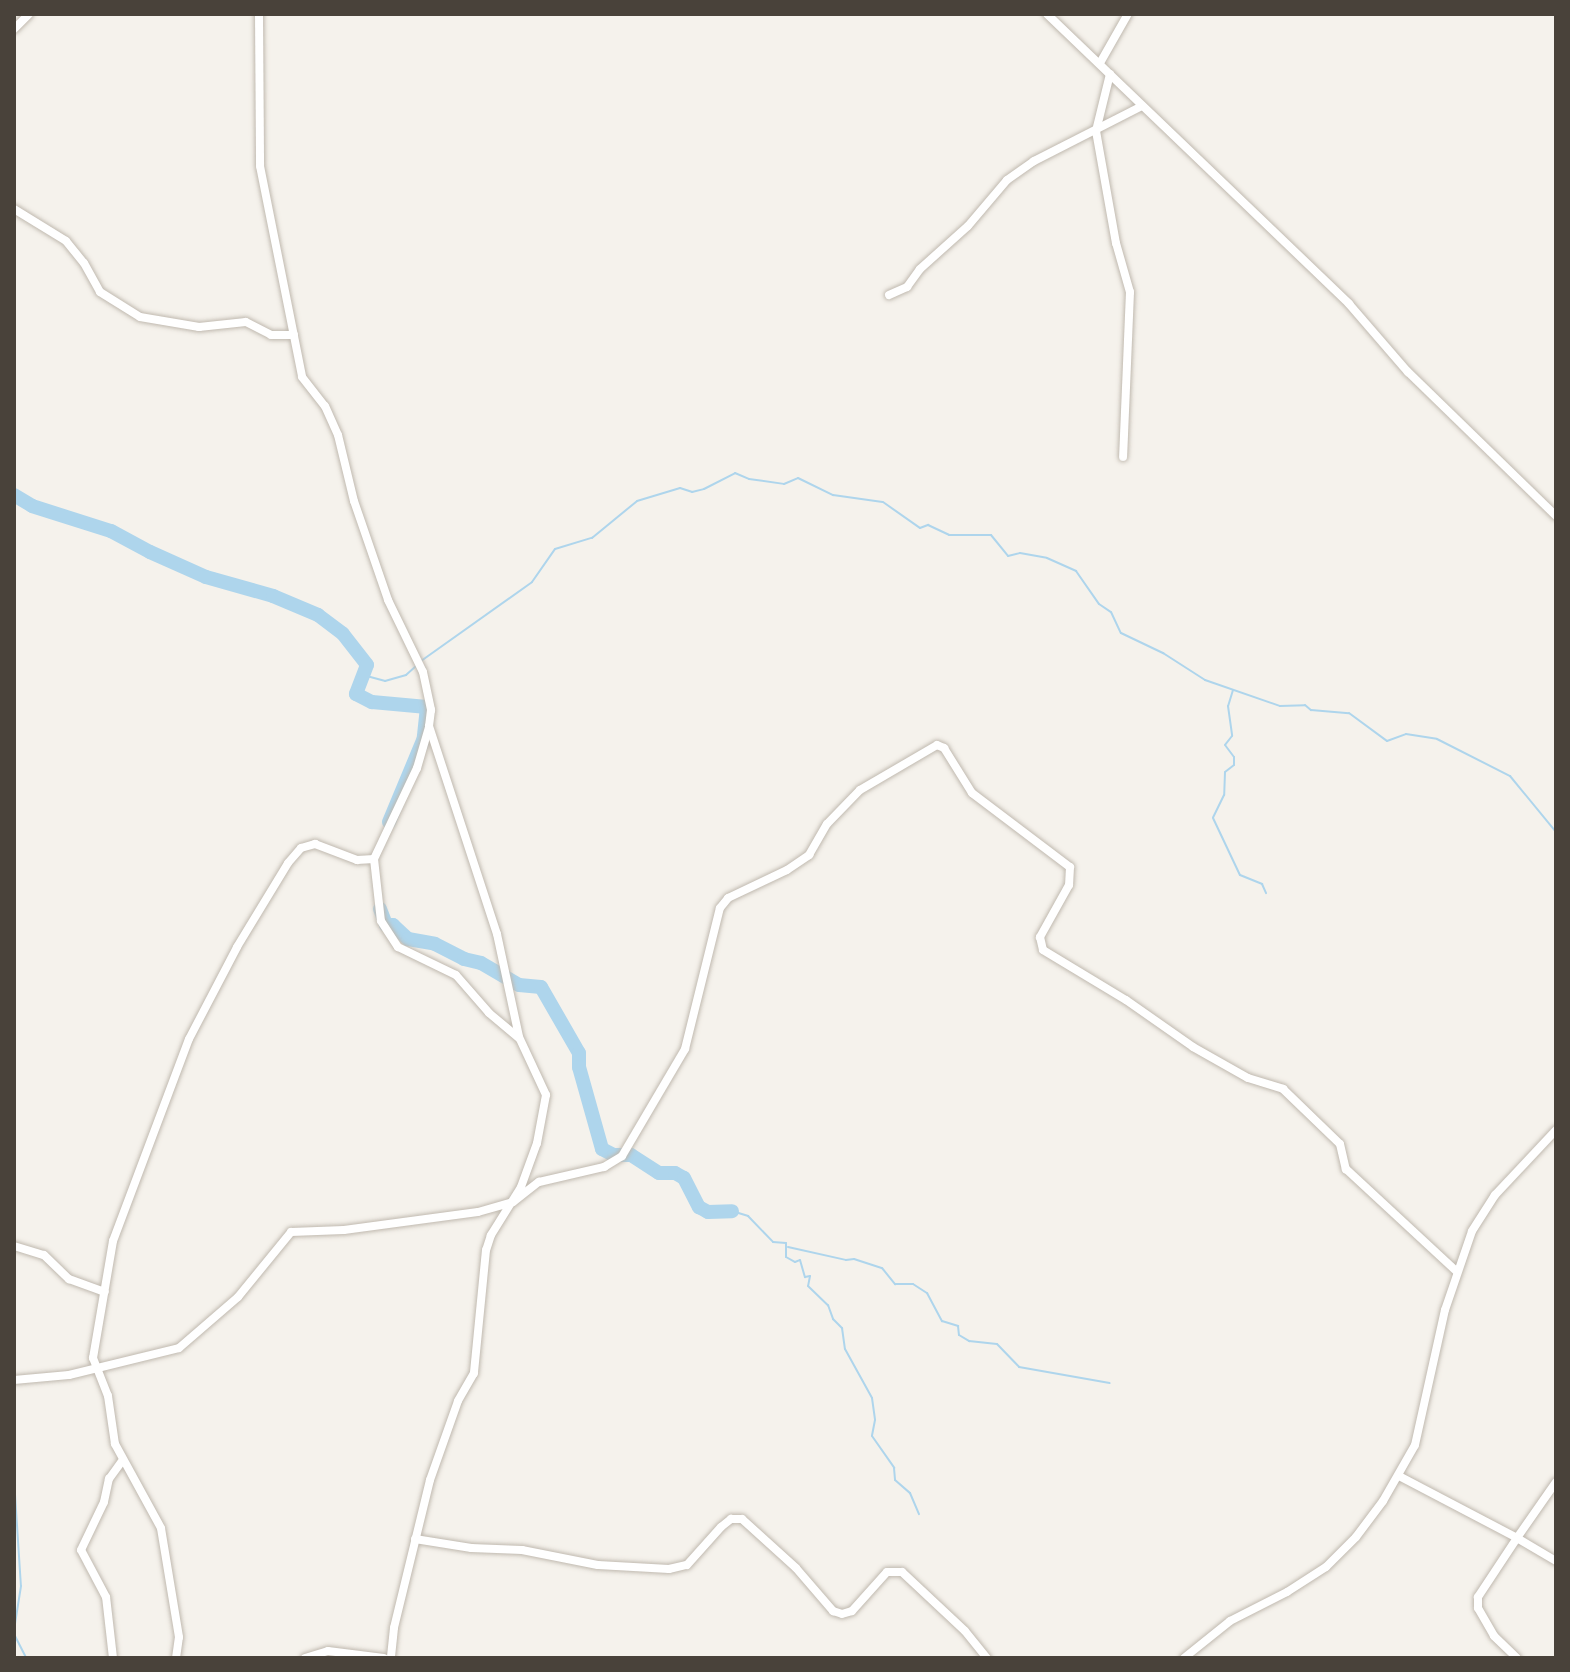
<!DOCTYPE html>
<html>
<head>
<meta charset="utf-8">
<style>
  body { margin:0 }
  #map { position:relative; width:1570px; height:1672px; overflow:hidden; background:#f5f2ec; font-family:"Nunito Sans",sans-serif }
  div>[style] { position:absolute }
  .stream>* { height:2px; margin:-1px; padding:0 1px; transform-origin:1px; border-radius:1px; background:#aed5ec }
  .river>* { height:14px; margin:-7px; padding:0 7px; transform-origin:7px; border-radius:7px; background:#aed5ec }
  .roads { filter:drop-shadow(0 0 2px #c0b9af) drop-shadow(0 0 2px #c0b9af) }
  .minor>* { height:8px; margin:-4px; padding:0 4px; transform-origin:4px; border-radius:4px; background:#fff }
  span { translate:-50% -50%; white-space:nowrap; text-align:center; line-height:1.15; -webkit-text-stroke:7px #fff; paint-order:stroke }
  .frame { position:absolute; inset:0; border:16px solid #49423a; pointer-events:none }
</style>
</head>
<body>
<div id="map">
  <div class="stream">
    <i style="left:421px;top:661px;width:136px;rotate:-35.4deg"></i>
    <i style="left:532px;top:582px;width:40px;rotate:-55.1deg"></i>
    <i style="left:555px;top:549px;width:39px;rotate:-17deg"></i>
    <i style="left:592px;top:538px;width:58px;rotate:-39.4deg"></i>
    <i style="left:637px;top:501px;width:45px;rotate:-16.8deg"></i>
    <i style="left:680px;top:488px;width:13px;rotate:18deg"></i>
    <i style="left:692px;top:492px;width:12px;rotate:-14deg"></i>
    <i style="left:704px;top:489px;width:35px;rotate:-27deg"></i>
    <i style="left:735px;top:473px;width:15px;rotate:23deg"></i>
    <i style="left:749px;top:479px;width:35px;rotate:8deg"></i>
    <i style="left:784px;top:484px;width:15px;rotate:-23deg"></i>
    <i style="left:798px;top:478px;width:39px;rotate:26deg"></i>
    <i style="left:833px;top:495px;width:50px;rotate:8deg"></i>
    <i style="left:883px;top:502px;width:45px;rotate:35.1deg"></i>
    <i style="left:920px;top:528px;width:9px;rotate:-21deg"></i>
    <i style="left:928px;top:525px;width:23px;rotate:25deg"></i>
    <i style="left:949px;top:535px;width:42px"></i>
    <i style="left:991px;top:535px;width:27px;rotate:51deg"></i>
    <i style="left:1008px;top:556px;width:12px;rotate:-14deg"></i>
    <i style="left:1020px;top:553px;width:27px;rotate:10deg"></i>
    <i style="left:1047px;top:558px;width:32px;rotate:24deg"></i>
    <i style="left:1076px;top:571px;width:40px;rotate:55.1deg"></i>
    <i style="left:1099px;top:604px;width:14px;rotate:34deg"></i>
    <i style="left:1111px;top:612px;width:23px;rotate:65deg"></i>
    <i style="left:1121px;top:633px;width:47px;rotate:25.5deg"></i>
    <i style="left:1163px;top:653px;width:50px;rotate:32.7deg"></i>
    <i style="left:1205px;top:680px;width:79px;rotate:19.1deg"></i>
    <i style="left:1280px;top:706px;width:25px;rotate:-2deg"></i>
    <i style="left:1305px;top:705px;width:8px;rotate:40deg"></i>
    <i style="left:1311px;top:710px;width:38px;rotate:5deg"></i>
    <i style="left:1349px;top:713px;width:47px;rotate:36.4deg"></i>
    <i style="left:1387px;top:741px;width:20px;rotate:-20deg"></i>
    <i style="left:1406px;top:734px;width:31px;rotate:9deg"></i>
    <i style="left:1437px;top:739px;width:82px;rotate:26.9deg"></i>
    <i style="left:1510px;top:776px;width:72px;rotate:50.6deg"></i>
    <i style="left:363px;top:675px;width:23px;rotate:15deg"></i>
    <i style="left:385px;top:681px;width:22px;rotate:-16deg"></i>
    <i style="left:406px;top:675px;width:15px;rotate:-42deg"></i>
    <i style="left:1233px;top:690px;width:17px;rotate:107deg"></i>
    <i style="left:1228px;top:706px;width:30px;rotate:82deg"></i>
    <i style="left:1232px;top:736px;width:11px;rotate:128deg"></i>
    <i style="left:1225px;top:745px;width:15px;rotate:53deg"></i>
    <i style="left:1234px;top:757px;width:8px;rotate:90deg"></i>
    <i style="left:1234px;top:765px;width:11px;rotate:142deg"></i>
    <i style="left:1225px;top:772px;width:23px;rotate:92deg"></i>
    <i style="left:1224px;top:795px;width:25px;rotate:116deg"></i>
    <i style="left:1213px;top:818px;width:63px;rotate:64.7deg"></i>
    <i style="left:1240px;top:875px;width:24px;rotate:22deg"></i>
    <i style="left:1262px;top:884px;width:10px;rotate:66deg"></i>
    <i style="left:732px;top:1211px;width:17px;rotate:17deg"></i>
    <i style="left:748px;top:1216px;width:36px;rotate:46deg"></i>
    <i style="left:773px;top:1242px;width:13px;rotate:4deg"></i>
    <i style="left:786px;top:1243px;width:14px;rotate:90deg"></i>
    <i style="left:786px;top:1257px;width:10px;rotate:29deg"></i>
    <i style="left:795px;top:1262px;width:5px;rotate:-22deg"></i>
    <i style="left:800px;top:1260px;width:18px;rotate:74deg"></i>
    <i style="left:805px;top:1277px;width:5px;rotate:-11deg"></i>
    <i style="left:810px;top:1276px;width:10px;rotate:101deg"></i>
    <i style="left:808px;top:1286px;width:28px;rotate:44deg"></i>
    <i style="left:828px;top:1305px;width:15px;rotate:70deg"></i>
    <i style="left:833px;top:1319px;width:13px;rotate:45deg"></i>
    <i style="left:842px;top:1328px;width:21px;rotate:82deg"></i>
    <i style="left:845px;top:1349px;width:56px;rotate:61.1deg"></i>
    <i style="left:872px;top:1398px;width:22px;rotate:82deg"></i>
    <i style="left:875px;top:1420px;width:16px;rotate:101deg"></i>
    <i style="left:872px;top:1436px;width:39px;rotate:55deg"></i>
    <i style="left:894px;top:1468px;width:12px;rotate:85deg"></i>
    <i style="left:895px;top:1480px;width:20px;rotate:41deg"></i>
    <i style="left:910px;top:1493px;width:23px;rotate:67deg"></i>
    <i style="left:788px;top:1247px;width:59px;rotate:12.6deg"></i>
    <i style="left:846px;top:1260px;width:8px;rotate:-7deg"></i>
    <i style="left:854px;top:1259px;width:29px;rotate:18deg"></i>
    <i style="left:882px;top:1268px;width:21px;rotate:51deg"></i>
    <i style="left:895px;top:1284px;width:18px"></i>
    <i style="left:913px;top:1284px;width:17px;rotate:33deg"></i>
    <i style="left:927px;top:1293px;width:32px;rotate:62deg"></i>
    <i style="left:942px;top:1321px;width:17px;rotate:17deg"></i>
    <i style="left:958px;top:1326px;width:9px;rotate:84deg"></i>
    <i style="left:959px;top:1335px;width:12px;rotate:31deg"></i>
    <i style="left:969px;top:1341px;width:28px;rotate:6deg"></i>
    <i style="left:997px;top:1344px;width:32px;rotate:46deg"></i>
    <i style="left:1019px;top:1367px;width:92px;rotate:10deg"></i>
    <i style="left:14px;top:1479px;width:107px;rotate:86.3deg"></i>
    <i style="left:21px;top:1586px;width:45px;rotate:99deg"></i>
    <i style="left:14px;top:1634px;width:27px;rotate:63deg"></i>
  </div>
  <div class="river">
    <i style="left:14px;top:495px;width:21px;rotate:31deg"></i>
    <i style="left:32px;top:506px;width:83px;rotate:17.6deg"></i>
    <i style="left:111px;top:531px;width:44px;rotate:28.3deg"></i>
    <i style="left:150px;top:552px;width:61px;rotate:24.1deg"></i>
    <i style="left:206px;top:577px;width:70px;rotate:15.8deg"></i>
    <i style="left:273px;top:596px;width:49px;rotate:22.9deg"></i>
    <i style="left:318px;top:615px;width:31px;rotate:37deg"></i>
    <i style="left:343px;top:634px;width:39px;rotate:52deg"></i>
    <i style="left:367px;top:665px;width:31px;rotate:111deg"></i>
    <i style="left:356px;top:694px;width:18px;rotate:27deg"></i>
    <i style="left:372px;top:702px;width:55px;rotate:5.2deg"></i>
    <i style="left:427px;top:707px;width:31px;rotate:96deg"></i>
    <i style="left:424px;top:738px;width:91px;rotate:112.6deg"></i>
    <i style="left:380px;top:909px;width:17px;rotate:69deg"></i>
    <i style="left:386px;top:925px;width:7px"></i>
    <i style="left:393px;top:925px;width:21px;rotate:43deg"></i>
    <i style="left:408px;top:939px;width:27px;rotate:10deg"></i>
    <i style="left:435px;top:944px;width:33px;rotate:27deg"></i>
    <i style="left:464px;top:959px;width:17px;rotate:13deg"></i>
    <i style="left:481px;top:963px;width:44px;rotate:30.1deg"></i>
    <i style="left:519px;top:985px;width:22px;rotate:5deg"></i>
    <i style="left:541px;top:987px;width:76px;rotate:60.1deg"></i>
    <i style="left:579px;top:1053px;width:14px;rotate:90deg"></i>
    <i style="left:579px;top:1067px;width:85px;rotate:74.3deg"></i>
    <i style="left:602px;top:1149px;width:13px;rotate:27deg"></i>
    <i style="left:614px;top:1155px;width:17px"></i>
    <i style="left:631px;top:1155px;width:33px;rotate:33deg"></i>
    <i style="left:659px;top:1173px;width:16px"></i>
    <i style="left:675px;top:1173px;width:10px;rotate:29deg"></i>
    <i style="left:684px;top:1178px;width:33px;rotate:63deg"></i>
    <i style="left:699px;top:1207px;width:10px;rotate:29deg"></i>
    <i style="left:708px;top:1212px;width:24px;rotate:-2deg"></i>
  </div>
  <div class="roads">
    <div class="minor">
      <i style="left:259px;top:14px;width:152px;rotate:89.6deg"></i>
      <i style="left:260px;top:166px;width:215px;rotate:78.7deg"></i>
      <i style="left:302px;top:377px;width:37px;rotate:52deg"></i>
      <i style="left:325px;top:406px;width:32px;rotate:66deg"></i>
      <i style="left:338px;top:435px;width:68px;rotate:76.4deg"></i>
      <i style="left:354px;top:501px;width:105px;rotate:71deg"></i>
      <i style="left:388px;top:600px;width:80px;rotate:64.1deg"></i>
      <i style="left:423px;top:672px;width:39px;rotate:78deg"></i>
      <i style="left:431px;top:710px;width:16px;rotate:97deg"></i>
      <i style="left:429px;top:726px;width:219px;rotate:71.9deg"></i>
      <i style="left:497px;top:934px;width:105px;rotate:77.9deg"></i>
      <i style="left:519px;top:1037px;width:64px;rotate:65deg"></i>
      <i style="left:546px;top:1095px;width:49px;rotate:100.6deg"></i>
      <i style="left:537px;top:1143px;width:47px;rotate:110deg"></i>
      <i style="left:521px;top:1187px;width:57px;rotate:122deg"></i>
      <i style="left:491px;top:1235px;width:16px;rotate:108deg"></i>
      <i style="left:486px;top:1250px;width:124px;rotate:95.6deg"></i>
      <i style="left:474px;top:1373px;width:32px;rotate:120deg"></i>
      <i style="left:458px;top:1401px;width:84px;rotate:109.5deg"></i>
      <i style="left:430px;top:1480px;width:152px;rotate:103.7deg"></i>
      <i style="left:394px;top:1628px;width:30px;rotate:96deg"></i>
      <i style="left:1047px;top:14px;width:419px;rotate:43.8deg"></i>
      <i style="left:1349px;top:304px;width:90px;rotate:49.1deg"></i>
      <i style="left:1408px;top:372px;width:206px;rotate:44.2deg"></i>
      <i style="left:14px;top:29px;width:21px;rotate:-45deg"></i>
      <i style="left:1100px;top:63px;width:56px;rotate:-60.3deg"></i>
      <i style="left:1110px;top:74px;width:59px;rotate:103.8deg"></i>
      <i style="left:1096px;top:131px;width:114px;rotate:79.9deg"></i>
      <i style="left:1116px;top:243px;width:51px;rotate:74.1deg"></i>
      <i style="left:1130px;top:292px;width:165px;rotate:92.4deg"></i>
      <i style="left:14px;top:209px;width:61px;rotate:31.6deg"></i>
      <i style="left:66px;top:241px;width:28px;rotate:51deg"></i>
      <i style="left:84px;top:263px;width:33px;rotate:61deg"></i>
      <i style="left:100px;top:292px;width:47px;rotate:32deg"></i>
      <i style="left:140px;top:317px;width:60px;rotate:9.6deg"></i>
      <i style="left:199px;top:327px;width:47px;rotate:-6.1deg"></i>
      <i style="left:246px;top:322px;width:28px;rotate:27deg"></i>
      <i style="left:271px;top:335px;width:23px"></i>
      <i style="left:889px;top:295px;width:20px;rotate:-24deg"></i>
      <i style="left:907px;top:287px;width:22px;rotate:-54deg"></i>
      <i style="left:920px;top:269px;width:64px;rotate:-41.9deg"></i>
      <i style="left:968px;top:226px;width:60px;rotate:-49.7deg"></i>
      <i style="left:1007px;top:180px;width:33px;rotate:-35deg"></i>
      <i style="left:1034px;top:161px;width:121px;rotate:-27deg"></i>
      <i style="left:429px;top:727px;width:43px;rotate:106.3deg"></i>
      <i style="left:417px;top:768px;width:101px;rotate:115.3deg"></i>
      <i style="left:374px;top:859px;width:62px;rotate:83.6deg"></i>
      <i style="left:381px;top:921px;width:31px;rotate:57deg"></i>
      <i style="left:398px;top:947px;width:64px;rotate:25.8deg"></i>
      <i style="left:456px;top:975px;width:50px;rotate:49deg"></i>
      <i style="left:489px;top:1013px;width:38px;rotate:40deg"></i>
      <i style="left:14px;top:1246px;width:31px;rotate:17deg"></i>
      <i style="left:44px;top:1255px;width:35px;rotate:44deg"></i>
      <i style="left:69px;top:1279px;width:38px;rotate:20deg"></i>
      <i style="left:14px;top:1380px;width:55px;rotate:-5.2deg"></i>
      <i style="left:69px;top:1375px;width:113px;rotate:-13.8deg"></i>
      <i style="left:179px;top:1348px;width:78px;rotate:-40.8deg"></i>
      <i style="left:238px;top:1297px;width:84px;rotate:-50.8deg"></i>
      <i style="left:291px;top:1232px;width:53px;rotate:-2.2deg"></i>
      <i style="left:344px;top:1230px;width:135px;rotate:-7.7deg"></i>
      <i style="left:478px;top:1212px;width:36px;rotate:-16deg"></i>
      <i style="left:513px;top:1202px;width:33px;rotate:-38deg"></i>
      <i style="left:539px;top:1182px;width:67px;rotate:-13deg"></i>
      <i style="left:604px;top:1167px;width:21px;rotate:-31deg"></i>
      <i style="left:622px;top:1156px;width:124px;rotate:-59.5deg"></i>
      <i style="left:685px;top:1049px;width:145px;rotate:-76.1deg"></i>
      <i style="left:720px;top:908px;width:13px;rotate:-51deg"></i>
      <i style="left:728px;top:898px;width:65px;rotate:-25.4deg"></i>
      <i style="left:787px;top:870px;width:27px;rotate:-34deg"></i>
      <i style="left:809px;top:855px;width:36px;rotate:-60deg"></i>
      <i style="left:827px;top:824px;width:47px;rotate:-45.9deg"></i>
      <i style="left:860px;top:790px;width:89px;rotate:-30.3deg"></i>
      <i style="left:937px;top:745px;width:8px;rotate:23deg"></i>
      <i style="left:944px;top:748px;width:53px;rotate:58.1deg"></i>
      <i style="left:972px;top:793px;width:123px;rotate:37.1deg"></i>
      <i style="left:1070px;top:867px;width:18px;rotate:93deg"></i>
      <i style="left:1069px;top:885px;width:60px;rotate:119.1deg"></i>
      <i style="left:1040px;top:937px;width:13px;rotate:77deg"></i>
      <i style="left:1043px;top:950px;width:97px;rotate:31.1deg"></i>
      <i style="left:1126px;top:1000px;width:82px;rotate:35deg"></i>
      <i style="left:1193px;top:1047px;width:63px;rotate:29.4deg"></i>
      <i style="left:1248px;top:1078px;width:37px;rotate:17deg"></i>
      <i style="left:1283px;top:1089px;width:79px;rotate:44deg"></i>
      <i style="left:1340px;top:1144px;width:26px;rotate:77deg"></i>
      <i style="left:1346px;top:1169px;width:150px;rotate:42.8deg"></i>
      <i style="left:1399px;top:1476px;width:133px;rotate:27.7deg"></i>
      <i style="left:1517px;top:1538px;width:71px;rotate:123.5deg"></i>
      <i style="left:1478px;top:1597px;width:11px;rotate:90deg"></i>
      <i style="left:1478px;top:1608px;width:32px;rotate:60deg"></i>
      <i style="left:1494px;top:1636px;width:32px;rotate:44deg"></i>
      <i style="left:1556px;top:1482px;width:68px;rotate:124.9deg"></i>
      <i style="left:1517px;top:1538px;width:45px;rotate:30.5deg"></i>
      <i style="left:415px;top:1539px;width:57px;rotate:9.1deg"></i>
      <i style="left:471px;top:1548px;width:51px;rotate:2.2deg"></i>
      <i style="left:522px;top:1550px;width:77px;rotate:11.2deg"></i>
      <i style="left:598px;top:1565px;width:71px;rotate:3.2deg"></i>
      <i style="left:669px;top:1569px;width:18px;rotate:-13deg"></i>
      <i style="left:687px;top:1565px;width:51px;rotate:-48.2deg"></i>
      <i style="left:721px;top:1527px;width:13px;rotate:-39deg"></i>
      <i style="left:731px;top:1519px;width:11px"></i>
      <i style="left:742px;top:1519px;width:73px;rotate:42.2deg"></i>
      <i style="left:796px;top:1568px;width:57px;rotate:49.3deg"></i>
      <i style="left:833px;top:1611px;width:9px;rotate:18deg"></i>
      <i style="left:842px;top:1614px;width:10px;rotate:-17deg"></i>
      <i style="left:852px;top:1611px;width:52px;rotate:-48.1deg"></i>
      <i style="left:887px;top:1572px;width:15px"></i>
      <i style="left:902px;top:1572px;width:86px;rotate:43.1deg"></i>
      <i style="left:965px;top:1631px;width:35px;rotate:51deg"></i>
      <i style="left:113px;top:1658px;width:61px;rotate:-96.5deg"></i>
      <i style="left:106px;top:1597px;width:53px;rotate:-118deg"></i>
      <i style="left:81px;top:1550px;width:53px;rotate:-64.4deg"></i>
      <i style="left:104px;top:1502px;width:24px;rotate:-78deg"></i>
      <i style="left:109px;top:1479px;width:22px;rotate:-54deg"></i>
      <i style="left:176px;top:1658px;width:21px;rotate:-82deg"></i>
      <i style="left:179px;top:1637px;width:110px;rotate:-99.4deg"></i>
      <i style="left:161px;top:1528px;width:96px;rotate:-118.7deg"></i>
      <i style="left:115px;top:1444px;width:49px;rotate:-98.3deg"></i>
      <i style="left:108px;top:1396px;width:41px;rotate:-111.5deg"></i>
      <i style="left:93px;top:1358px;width:119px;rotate:-80.3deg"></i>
      <i style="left:113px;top:1241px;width:216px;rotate:-69.4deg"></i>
      <i style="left:189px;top:1039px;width:104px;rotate:-62.4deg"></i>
      <i style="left:237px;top:947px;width:98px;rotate:-58.7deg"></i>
      <i style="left:288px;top:863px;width:20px;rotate:-49deg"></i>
      <i style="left:301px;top:848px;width:15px;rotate:-16deg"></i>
      <i style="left:315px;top:844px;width:45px;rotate:20.9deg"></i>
      <i style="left:357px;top:860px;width:17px;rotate:-3deg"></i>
      <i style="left:305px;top:1658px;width:24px;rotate:-17deg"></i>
      <i style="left:328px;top:1651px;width:56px;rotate:7.1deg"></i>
      <i style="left:1184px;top:1658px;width:59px;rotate:-38.8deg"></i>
      <i style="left:1230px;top:1621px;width:64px;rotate:-27deg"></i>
      <i style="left:1287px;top:1592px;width:46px;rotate:-32.7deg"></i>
      <i style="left:1326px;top:1567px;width:42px;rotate:-45deg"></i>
      <i style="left:1356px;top:1537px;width:45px;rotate:-53.1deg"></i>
      <i style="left:1383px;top:1501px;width:64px;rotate:-60.3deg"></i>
      <i style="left:1415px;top:1445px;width:138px;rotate:-77.5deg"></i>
      <i style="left:1445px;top:1310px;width:83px;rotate:-71.1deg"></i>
      <i style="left:1472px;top:1231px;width:43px;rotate:-57.4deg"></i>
      <i style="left:1495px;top:1195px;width:89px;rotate:-46.8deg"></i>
    </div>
  </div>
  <div class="frame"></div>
</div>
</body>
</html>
